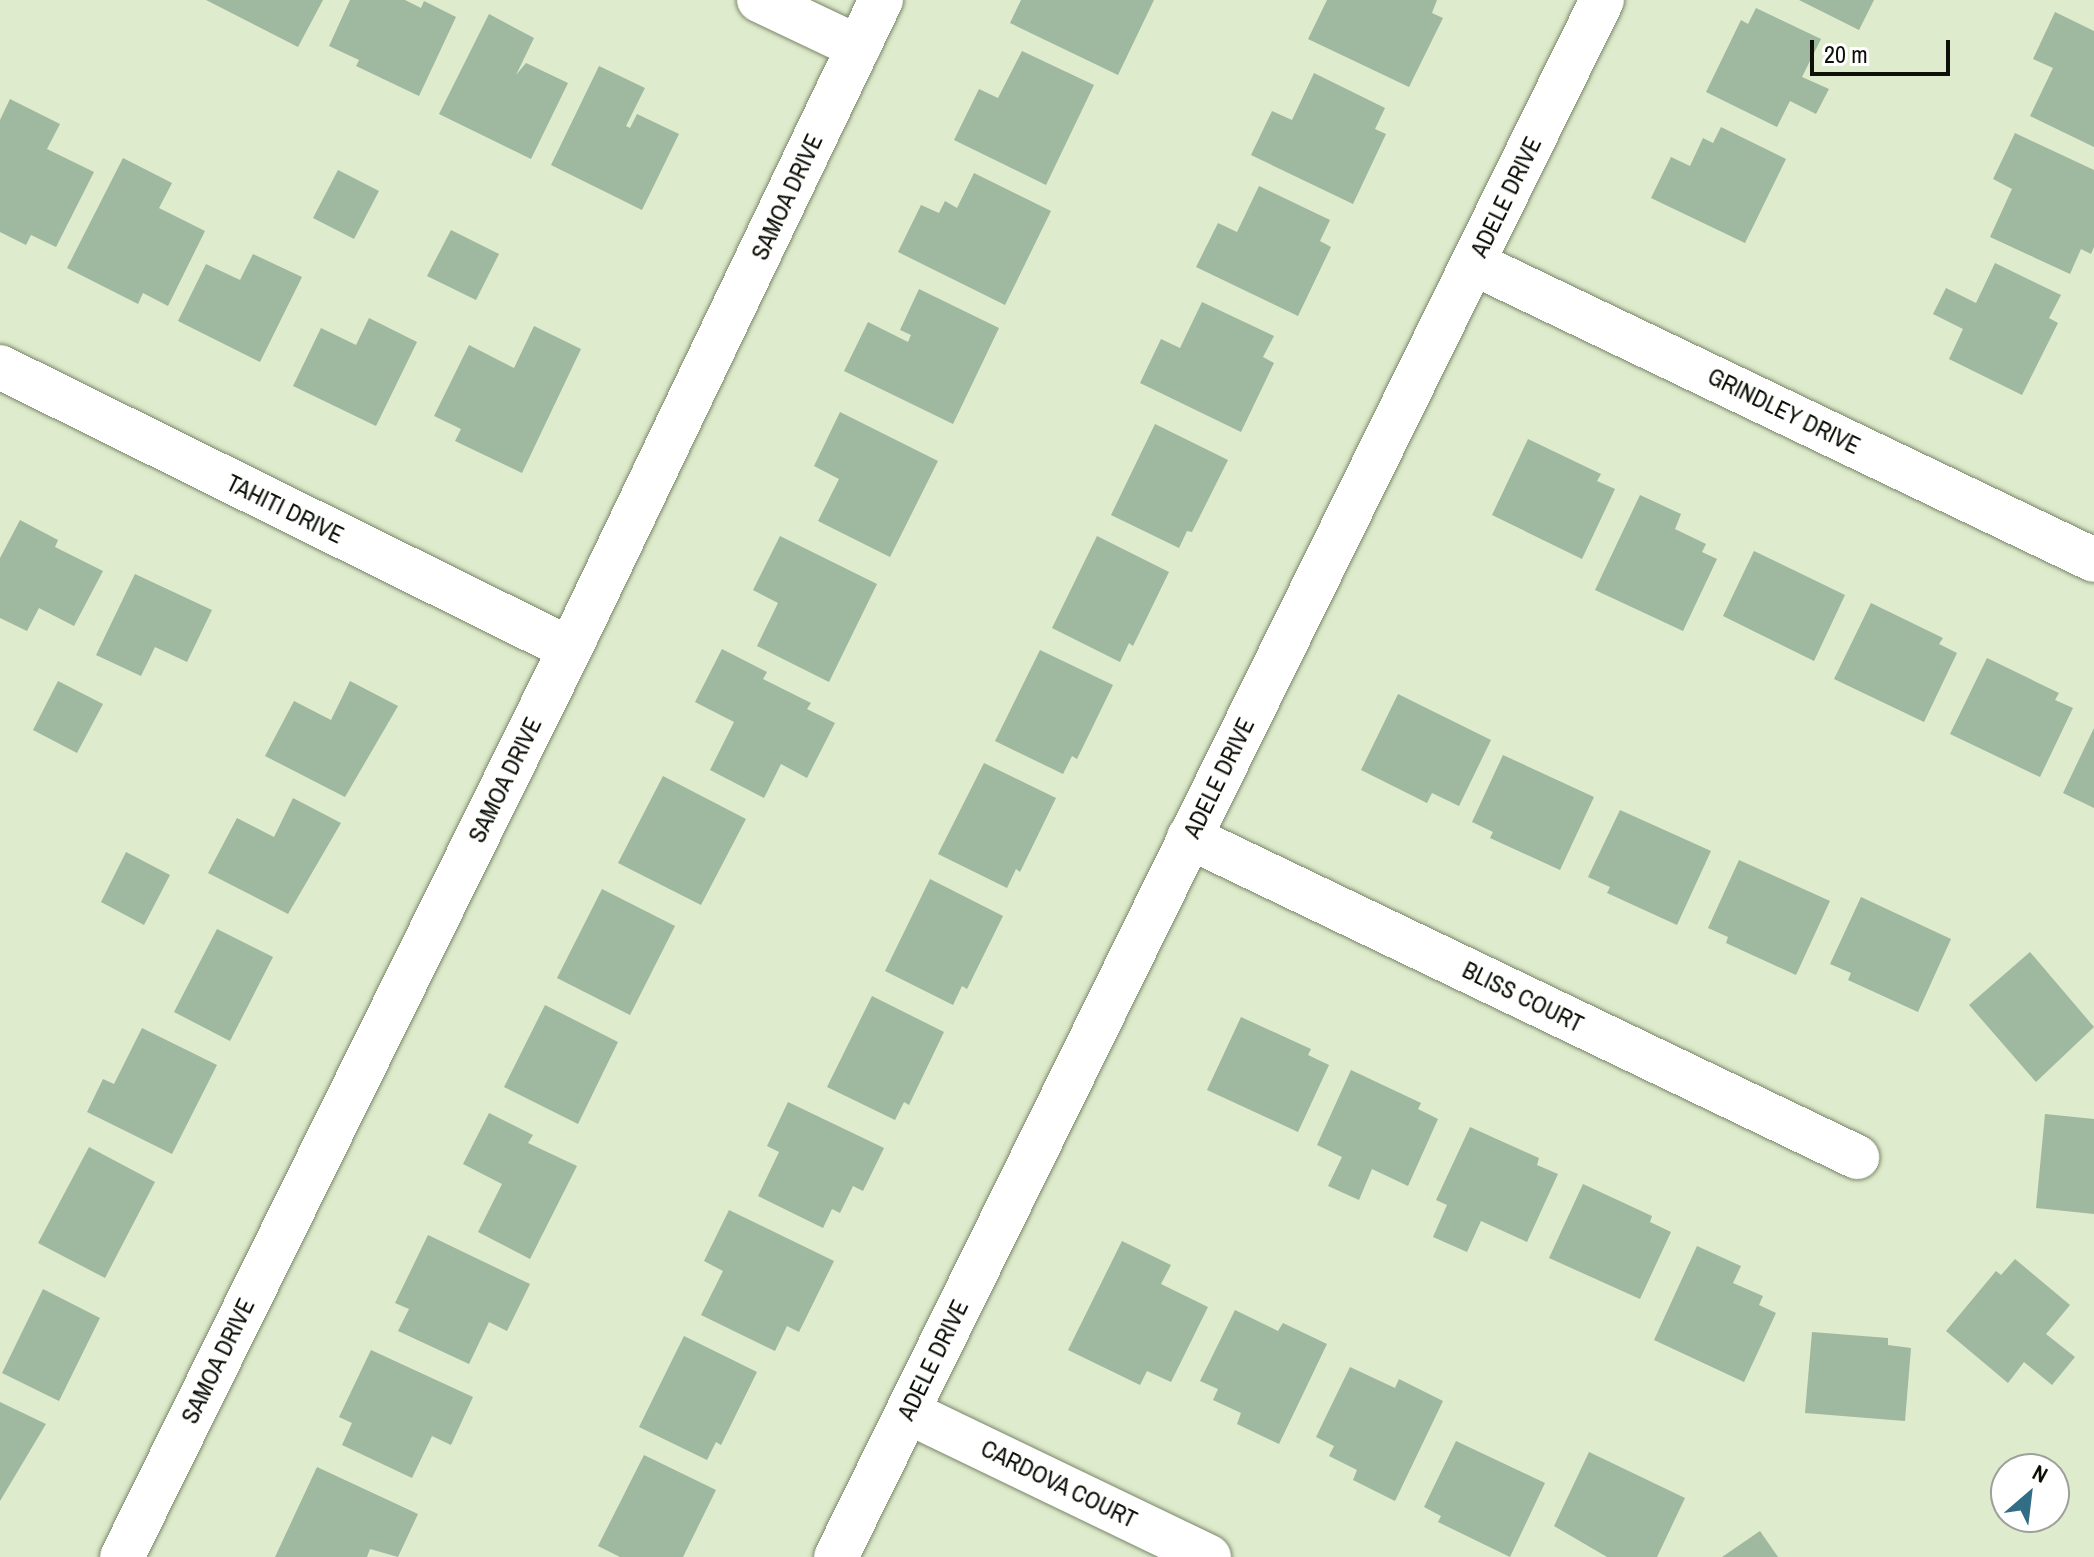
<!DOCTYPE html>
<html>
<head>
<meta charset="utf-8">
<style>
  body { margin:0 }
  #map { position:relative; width:2094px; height:1557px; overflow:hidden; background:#deebcc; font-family:"Archivo Narrow",sans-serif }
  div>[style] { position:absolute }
  .building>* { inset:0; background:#9fb8a0 }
  .roads { filter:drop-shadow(0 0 2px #7a8569) drop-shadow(0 0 2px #7a8569) }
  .minor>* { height:44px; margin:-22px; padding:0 22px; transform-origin:22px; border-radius:22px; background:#fff }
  span { translate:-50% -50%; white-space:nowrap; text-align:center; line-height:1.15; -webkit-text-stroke:8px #fff; paint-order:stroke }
  .street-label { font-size:24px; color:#0d1107 }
  .north { position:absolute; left:1990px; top:1453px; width:80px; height:80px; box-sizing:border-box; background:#fff; border:2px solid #9ea09c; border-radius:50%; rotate:28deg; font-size:22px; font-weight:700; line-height:32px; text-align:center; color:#0d1107 }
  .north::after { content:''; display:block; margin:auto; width:28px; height:36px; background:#316d84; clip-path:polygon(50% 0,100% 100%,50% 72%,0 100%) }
  .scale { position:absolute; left:1810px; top:40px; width:140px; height:36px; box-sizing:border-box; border:4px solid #0d1107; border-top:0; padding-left:10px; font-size:24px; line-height:28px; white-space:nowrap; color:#0d1107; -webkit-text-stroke:6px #fff; paint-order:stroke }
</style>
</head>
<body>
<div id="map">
  <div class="building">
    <i style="clip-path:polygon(206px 0,323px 0,298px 47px)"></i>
    <i style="clip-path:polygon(350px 0,405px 0,421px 8px,424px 1px,456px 17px,419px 96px,356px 66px,359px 60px,329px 46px)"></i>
    <i style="clip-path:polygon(1021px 0,1154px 0,1118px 75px,1010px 23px)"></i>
    <i style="clip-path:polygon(1327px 0,1437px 0,1432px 13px,1443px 18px,1409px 87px,1308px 39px)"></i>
    <i style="clip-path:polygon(1799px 0,1874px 0,1859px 30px)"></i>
    <i style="clip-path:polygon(1756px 8px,1821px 39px,1802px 77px,1829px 89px,1816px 114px,1790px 101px,1777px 127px,1706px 92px,1741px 20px,1748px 24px)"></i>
    <i style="clip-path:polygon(2055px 12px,2094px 31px,2094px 147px,2030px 116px,2053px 68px,2033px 59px)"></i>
    <i style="clip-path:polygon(489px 14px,534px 38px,516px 75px,526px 63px,568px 83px,531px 159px,439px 114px)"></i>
    <i style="clip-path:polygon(1022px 51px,1094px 85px,1046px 185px,954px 140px,979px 89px,998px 98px)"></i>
    <i style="clip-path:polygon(599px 66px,645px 88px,626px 126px,630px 128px,637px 114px,679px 134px,642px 210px,551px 165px)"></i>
    <i style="clip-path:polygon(1314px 73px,1385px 108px,1375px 129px,1386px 134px,1353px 204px,1251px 155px,1272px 111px,1292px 120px)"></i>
    <i style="clip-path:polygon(10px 99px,60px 124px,47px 149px,94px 172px,56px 247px,31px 235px,26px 245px,0 232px,0 120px)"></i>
    <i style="clip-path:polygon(1721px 127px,1786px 159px,1745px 243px,1651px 198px,1671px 157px,1690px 166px,1703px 138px,1713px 143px)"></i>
    <i style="clip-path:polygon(2015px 133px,2094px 170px,2094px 247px,2091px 254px,2081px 249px,2070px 274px,1990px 237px,2012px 189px,1993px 179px)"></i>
    <i style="clip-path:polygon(123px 158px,172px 183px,159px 208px,205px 231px,168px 306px,143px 293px,138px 304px,67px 268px)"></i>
    <i style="clip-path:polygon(338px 170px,379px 191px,354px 239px,313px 218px)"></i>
    <i style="clip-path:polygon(974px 173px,1051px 211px,1005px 305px,898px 252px,921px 205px,939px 213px,945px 201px,957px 208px)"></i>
    <i style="clip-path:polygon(1259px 186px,1330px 220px,1320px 241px,1331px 247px,1298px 316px,1196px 267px,1218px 223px,1237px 232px)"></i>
    <i style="clip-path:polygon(451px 230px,499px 254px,476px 300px,427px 276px)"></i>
    <i style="clip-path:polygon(253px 254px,302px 277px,260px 362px,178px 321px,206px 264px,240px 280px)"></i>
    <i style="clip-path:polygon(1995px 263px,2061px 295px,2049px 318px,2058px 323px,2022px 395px,1949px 359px,1963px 329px,1933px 314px,1946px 288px,1976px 303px)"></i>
    <i style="clip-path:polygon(919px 289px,999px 328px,953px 424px,844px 371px,868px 322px,908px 342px,911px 335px,900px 330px)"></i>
    <i style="clip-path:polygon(1202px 302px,1274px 336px,1263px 357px,1274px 363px,1241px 432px,1140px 383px,1161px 339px,1180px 348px)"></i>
    <i style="clip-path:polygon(369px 318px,417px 342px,376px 426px,293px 386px,321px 328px,356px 345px)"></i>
    <i style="clip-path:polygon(534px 326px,581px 349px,522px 473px,455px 441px,461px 429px,434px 416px,469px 345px,514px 368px)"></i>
    <i style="clip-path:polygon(840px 412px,938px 461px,890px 557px,818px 521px,839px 479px,814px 466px)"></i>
    <i style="clip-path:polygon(1155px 424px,1228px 460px,1192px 532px,1187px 531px,1179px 548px,1111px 515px)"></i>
    <i style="clip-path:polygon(1528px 439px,1601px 474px,1597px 481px,1615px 489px,1582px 559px,1492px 515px)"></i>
    <i style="clip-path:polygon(1640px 495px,1681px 514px,1675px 529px,1706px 544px,1702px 552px,1717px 559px,1683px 631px,1595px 590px)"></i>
    <i style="clip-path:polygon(20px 520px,58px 540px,55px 547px,103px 571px,74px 626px,39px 608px,27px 631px,0 618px,0 558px)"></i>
    <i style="clip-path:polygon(780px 536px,877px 584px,829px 682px,757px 646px,778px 603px,753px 590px)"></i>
    <i style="clip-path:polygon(1097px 536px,1169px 572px,1133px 646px,1129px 643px,1120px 662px,1052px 628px)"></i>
    <i style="clip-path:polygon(1754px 551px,1845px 595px,1814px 661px,1723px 616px)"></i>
    <i style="clip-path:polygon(135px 574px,212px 610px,187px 662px,155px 647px,141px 676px,96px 655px)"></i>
    <i style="clip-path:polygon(1871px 603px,1943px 638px,1939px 644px,1957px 653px,1924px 722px,1834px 679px)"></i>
    <i style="clip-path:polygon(722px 649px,767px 672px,763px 679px,811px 703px,807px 709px,835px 723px,807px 778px,781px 764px,764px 798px,710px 770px,734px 722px,695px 702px)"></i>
    <i style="clip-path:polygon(1040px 650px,1113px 685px,1077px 759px,1072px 756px,1063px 774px,995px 741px)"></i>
    <i style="clip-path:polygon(1987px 658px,2059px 693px,2055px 700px,2073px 708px,2040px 777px,1950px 734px)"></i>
    <i style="clip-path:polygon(58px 681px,103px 704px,77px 753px,33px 730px)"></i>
    <i style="clip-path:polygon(350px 681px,398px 706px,345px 797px,265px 756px,294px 701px,331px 720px)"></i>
    <i style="clip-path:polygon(1398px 694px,1491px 740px,1459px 806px,1432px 793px,1427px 803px,1361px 770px)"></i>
    <i style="clip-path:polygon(2094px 728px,2094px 808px,2063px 793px)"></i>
    <i style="clip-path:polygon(1503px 755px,1594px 797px,1560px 870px,1490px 838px,1493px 832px,1472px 822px)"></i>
    <i style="clip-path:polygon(984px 763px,1056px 798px,1020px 872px,1016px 869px,1007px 888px,938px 854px)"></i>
    <i style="clip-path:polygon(663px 776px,746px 819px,701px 905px,618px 863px)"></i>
    <i style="clip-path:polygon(293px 798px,341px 823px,288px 914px,208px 873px,237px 818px,274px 837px)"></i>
    <i style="clip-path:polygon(1620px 810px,1711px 851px,1677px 925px,1607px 893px,1610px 887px,1588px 877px)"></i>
    <i style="clip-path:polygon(126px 852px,170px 875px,144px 925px,101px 902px)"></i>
    <i style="clip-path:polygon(1739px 860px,1830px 901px,1796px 975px,1726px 943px,1728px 937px,1708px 928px)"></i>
    <i style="clip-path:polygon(930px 879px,1003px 916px,967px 989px,962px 986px,953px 1005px,885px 971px)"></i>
    <i style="clip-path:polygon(602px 889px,675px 926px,630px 1015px,557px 978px)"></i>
    <i style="clip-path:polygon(1861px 897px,1951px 939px,1918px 1012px,1848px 980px,1851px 973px,1830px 964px)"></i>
    <i style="clip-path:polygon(217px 929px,273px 957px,230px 1041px,174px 1012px)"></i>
    <i style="clip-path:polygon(2030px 952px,2094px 1027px,2036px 1082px,1969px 1005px)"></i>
    <i style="clip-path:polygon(872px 996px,944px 1032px,909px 1105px,904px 1102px,895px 1120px,827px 1087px)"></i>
    <i style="clip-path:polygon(545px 1005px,618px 1042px,578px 1124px,504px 1087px)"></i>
    <i style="clip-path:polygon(1241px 1017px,1311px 1049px,1308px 1055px,1329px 1065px,1298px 1132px,1207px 1090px)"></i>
    <i style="clip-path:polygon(142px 1028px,217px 1065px,172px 1154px,87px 1112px,103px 1079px,114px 1084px)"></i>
    <i style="clip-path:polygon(1351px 1070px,1421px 1103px,1418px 1109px,1438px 1119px,1408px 1186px,1372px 1169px,1359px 1200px,1328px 1186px,1342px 1157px,1317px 1145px)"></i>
    <i style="clip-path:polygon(788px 1102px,884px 1148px,863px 1191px,853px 1186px,840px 1213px,832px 1209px,823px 1228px,758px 1196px,779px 1152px,767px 1146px)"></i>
    <i style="clip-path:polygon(489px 1113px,533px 1135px,528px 1143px,577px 1166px,530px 1259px,478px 1232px,502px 1184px,463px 1164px)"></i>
    <i style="clip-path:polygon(2045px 1114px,2094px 1119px,2094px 1214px,2036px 1208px)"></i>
    <i style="clip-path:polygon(1470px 1127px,1539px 1158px,1537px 1165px,1558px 1174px,1527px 1242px,1481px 1221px,1467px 1252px,1433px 1237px,1447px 1205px,1436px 1200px)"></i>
    <i style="clip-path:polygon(89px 1147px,155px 1182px,105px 1278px,38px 1243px)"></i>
    <i style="clip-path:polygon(1583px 1184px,1652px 1216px,1650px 1222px,1671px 1232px,1640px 1299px,1549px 1258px)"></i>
    <i style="clip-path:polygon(729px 1210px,834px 1261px,799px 1332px,787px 1326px,775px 1351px,701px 1315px,723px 1271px,704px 1261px)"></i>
    <i style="clip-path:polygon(428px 1235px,530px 1284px,507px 1331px,489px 1322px,469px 1364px,398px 1331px,409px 1309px,395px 1303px)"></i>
    <i style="clip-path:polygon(1122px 1241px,1171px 1265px,1161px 1284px,1208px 1307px,1171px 1382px,1147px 1371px,1140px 1385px,1068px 1350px)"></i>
    <i style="clip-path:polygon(1697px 1246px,1741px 1266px,1733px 1283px,1763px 1296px,1759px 1305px,1776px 1313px,1744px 1382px,1654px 1340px)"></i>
    <i style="clip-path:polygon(2015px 1259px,2070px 1305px,2046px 1334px,2075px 1357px,2052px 1385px,2024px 1362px,2008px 1383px,1946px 1331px,1996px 1271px,2001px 1275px)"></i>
    <i style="clip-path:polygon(43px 1289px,100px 1318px,59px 1401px,2px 1373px)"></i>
    <i style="clip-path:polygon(1235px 1310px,1278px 1331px,1283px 1323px,1327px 1344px,1279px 1444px,1237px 1424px,1241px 1413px,1213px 1400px,1218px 1389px,1200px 1381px)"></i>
    <i style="clip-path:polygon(1812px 1332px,1888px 1338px,1888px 1345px,1911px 1348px,1905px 1421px,1805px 1413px)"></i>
    <i style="clip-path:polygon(684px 1336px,757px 1372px,721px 1445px,716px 1442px,707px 1460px,639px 1427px)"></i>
    <i style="clip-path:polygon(371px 1350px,473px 1397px,451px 1445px,432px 1436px,412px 1478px,342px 1445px,352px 1423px,339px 1417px)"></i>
    <i style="clip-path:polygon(1350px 1367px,1395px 1388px,1399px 1379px,1443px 1401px,1395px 1501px,1353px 1480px,1357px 1470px,1329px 1456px,1334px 1446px,1316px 1437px)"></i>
    <i style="clip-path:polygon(0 1402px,46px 1424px,0 1501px)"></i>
    <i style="clip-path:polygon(1456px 1441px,1545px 1483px,1510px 1557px,1438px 1522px,1441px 1516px,1424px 1507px)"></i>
    <i style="clip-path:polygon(1589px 1452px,1685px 1498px,1657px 1557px,1607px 1557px,1554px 1526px)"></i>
    <i style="clip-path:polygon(644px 1455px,716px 1490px,683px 1557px,620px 1557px,598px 1546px)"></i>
    <i style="clip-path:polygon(317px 1467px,418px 1514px,398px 1557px,370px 1549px,367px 1557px,275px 1557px)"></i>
    <i style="clip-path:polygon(1760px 1531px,1778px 1557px,1722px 1557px)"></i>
  </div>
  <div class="roads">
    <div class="minor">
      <i style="left:759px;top:0;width:110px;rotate:25.4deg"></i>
      <i style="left:1473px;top:263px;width:688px;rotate:25.56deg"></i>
      <i style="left:0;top:367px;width:636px;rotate:26.32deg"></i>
      <i style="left:1189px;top:837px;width:741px;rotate:25.6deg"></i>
      <i style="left:908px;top:1412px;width:334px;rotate:25.7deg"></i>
      <i style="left:122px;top:1557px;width:1013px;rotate:-63.74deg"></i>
      <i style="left:570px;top:649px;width:720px;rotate:-64.4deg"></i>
      <i style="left:836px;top:1557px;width:1735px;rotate:-63.8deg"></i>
    </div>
  </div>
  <div class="street-label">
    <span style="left:787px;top:197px;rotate:-65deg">SAMOA DRIVE</span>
    <span style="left:1506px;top:197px;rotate:-64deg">ADELE DRIVE</span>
    <span style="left:1784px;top:411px;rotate:26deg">GRINDLEY DRIVE</span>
    <span style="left:285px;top:509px;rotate:26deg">TAHITI DRIVE</span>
    <span style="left:1219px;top:778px;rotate:-64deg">ADELE DRIVE</span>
    <span style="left:505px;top:780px;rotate:-64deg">SAMOA DRIVE</span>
    <span style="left:1523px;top:997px;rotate:26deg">BLISS COURT</span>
    <span style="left:933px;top:1360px;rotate:-64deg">ADELE DRIVE</span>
    <span style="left:218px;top:1361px;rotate:-64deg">SAMOA DRIVE</span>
    <span style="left:1059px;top:1484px;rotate:26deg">CARDOVA COURT</span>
  </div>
  <div class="north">N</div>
  <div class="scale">20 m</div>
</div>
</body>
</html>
